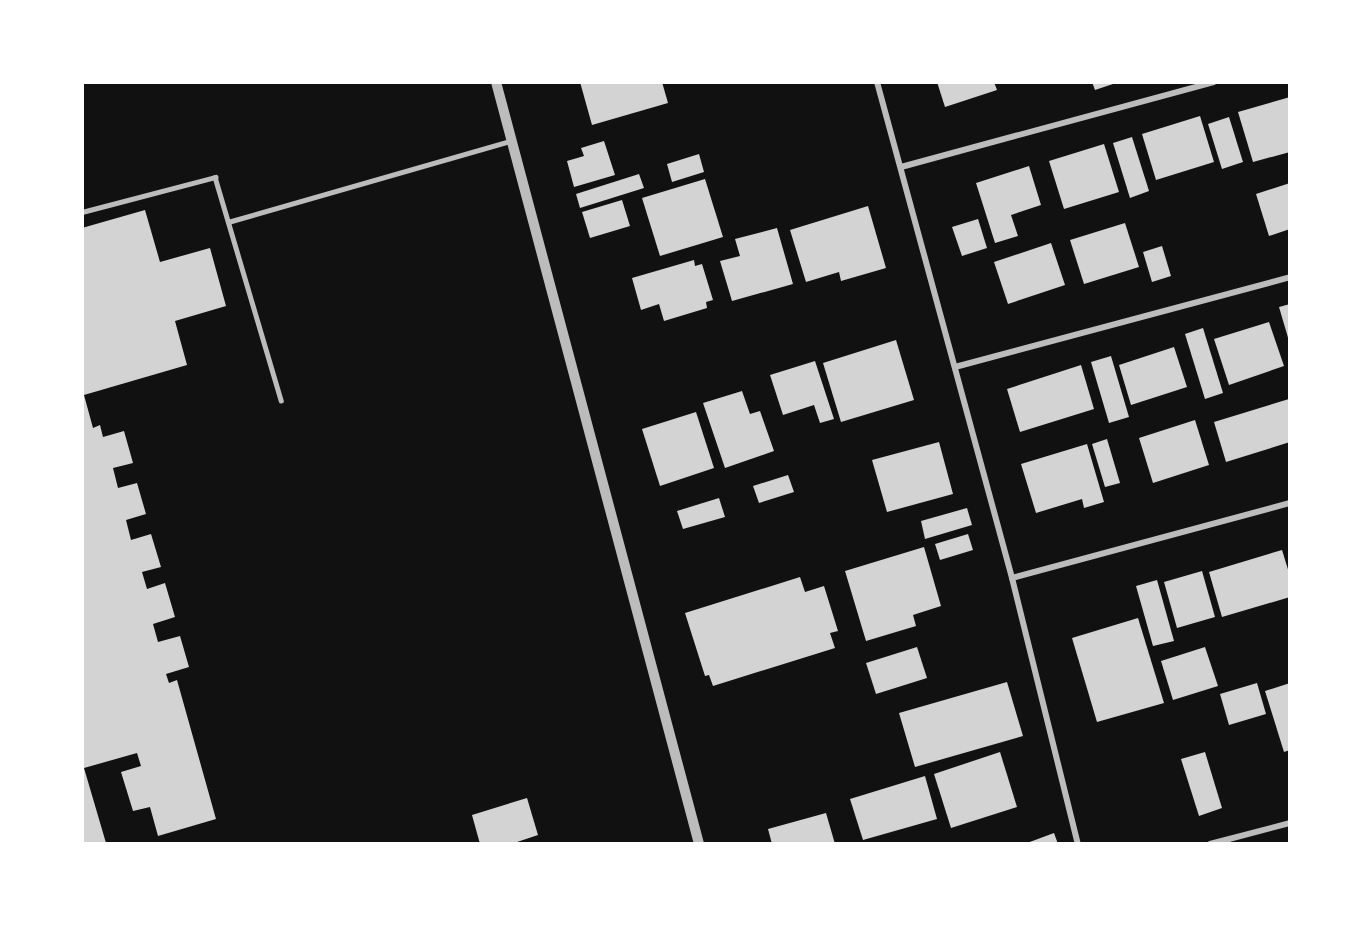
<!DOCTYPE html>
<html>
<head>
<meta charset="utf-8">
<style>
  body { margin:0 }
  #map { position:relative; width:1372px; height:926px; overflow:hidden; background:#111; font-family:"Sofia Sans Condensed",sans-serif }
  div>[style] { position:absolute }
  .building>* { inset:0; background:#d3d3d3 }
  .service>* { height:4.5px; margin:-2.25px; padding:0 2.25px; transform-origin:2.25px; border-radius:2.25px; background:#bcbcbc }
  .minor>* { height:6px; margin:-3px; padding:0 3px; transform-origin:3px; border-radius:3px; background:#bcbcbc }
  .tertiary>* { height:10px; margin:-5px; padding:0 5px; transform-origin:5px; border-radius:5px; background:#bcbcbc }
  span { translate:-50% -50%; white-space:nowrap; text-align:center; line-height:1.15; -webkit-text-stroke:4.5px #fff; paint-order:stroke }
  .frame { position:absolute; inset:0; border:84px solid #fff; pointer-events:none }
</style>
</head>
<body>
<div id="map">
  <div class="building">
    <i style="clip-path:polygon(580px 82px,662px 82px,668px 103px,592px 125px)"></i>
    <i style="clip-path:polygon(937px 82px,994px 82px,997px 90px,945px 107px)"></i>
    <i style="clip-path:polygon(1092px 82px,1116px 82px,1116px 83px,1095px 90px)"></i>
    <i style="clip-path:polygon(1290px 97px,1290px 152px,1253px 162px,1238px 112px)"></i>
    <i style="clip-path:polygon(1200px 116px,1214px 162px,1156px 180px,1142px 134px)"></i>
    <i style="clip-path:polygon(1229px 117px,1243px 162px,1222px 169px,1208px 124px)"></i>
    <i style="clip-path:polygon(1132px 137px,1149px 191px,1130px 198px,1113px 143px)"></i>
    <i style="clip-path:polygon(604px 141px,615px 175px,574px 187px,567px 161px,584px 156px,581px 148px)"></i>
    <i style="clip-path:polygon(1104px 144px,1119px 192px,1064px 209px,1049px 161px)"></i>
    <i style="clip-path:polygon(699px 154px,704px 172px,672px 182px,667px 164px)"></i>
    <i style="clip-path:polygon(1029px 166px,1041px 205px,1011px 215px,1018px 236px,995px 243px,976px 183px)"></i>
    <i style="clip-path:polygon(639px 174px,644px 188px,580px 208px,576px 194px)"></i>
    <i style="clip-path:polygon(705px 179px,723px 237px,660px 256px,642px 198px)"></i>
    <i style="clip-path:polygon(1290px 183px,1290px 229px,1269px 236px,1256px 194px)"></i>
    <i style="clip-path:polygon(622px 200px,630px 226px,590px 238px,582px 212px)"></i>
    <i style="clip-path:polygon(868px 206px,886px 268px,841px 281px,839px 272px,806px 282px,790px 230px)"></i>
    <i style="clip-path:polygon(145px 210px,160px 262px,210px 248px,226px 306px,175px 321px,187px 365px,84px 395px,93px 428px,100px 425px,103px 437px,124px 431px,133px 463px,113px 468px,118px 488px,137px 483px,146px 514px,126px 520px,131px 540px,151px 534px,161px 567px,142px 572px,147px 589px,165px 583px,175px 617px,153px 624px,158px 642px,180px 636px,189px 667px,166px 674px,169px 683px,177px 680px,216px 819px,158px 836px,150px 807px,133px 811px,121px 772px,141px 766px,137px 753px,84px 768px,106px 843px,82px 844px,82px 228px)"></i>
    <i style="clip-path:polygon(978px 219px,987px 248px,962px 256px,952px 227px)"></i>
    <i style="clip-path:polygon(1125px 223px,1139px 267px,1084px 284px,1070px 240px)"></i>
    <i style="clip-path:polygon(777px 228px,793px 284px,732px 301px,720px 261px,740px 256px,735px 239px)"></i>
    <i style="clip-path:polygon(1051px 243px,1065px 285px,1008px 304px,994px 262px)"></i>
    <i style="clip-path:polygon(1162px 246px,1171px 276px,1152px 282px,1143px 252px)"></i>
    <i style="clip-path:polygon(694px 260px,695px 266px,702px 264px,713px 300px,706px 302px,707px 308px,664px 321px,659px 304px,641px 310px,632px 278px)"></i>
    <i style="clip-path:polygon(1290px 304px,1290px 341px,1289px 341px,1279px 307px)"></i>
    <i style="clip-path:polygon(1269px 322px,1284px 366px,1229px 385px,1214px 339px)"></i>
    <i style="clip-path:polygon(1203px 328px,1223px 393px,1205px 399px,1185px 334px)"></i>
    <i style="clip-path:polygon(896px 340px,914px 400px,841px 422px,823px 363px)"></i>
    <i style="clip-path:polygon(1174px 347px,1187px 387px,1131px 405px,1119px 365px)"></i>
    <i style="clip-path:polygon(1111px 356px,1129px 417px,1109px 423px,1091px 362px)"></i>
    <i style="clip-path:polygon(815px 361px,834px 419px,820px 423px,814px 405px,783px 415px,770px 375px)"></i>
    <i style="clip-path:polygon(1081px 365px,1094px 409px,1020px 432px,1007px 389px)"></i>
    <i style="clip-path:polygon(742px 391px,750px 414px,760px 411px,774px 451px,725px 468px,703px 403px)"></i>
    <i style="clip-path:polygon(1289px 399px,1290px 442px,1226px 462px,1214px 422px)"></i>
    <i style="clip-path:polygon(696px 412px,714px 468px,660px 486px,642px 429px)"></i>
    <i style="clip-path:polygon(1195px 420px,1209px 465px,1153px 483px,1139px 438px)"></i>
    <i style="clip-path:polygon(1107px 439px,1120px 483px,1105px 487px,1092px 444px)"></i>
    <i style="clip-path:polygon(939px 442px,953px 494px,887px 512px,872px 460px)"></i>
    <i style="clip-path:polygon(1087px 444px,1104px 502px,1084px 508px,1082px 499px,1036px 513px,1021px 464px)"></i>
    <i style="clip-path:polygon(788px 475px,794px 492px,759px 503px,753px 486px)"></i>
    <i style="clip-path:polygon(719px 498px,725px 517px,683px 529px,677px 511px)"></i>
    <i style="clip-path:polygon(967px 508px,972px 525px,925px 539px,921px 521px)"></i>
    <i style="clip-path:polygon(968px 534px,973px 550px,940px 560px,935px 544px)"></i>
    <i style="clip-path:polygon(924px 547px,941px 606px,913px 615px,916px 626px,866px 641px,845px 571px)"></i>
    <i style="clip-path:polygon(1282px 550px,1290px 576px,1290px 597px,1222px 617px,1209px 572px)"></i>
    <i style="clip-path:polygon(1202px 571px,1215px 617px,1177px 628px,1164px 582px)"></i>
    <i style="clip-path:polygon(800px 577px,805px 592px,824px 586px,838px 631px,830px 633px,835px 648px,713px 686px,709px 675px,705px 676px,685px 613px)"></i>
    <i style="clip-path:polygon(1157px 580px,1174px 641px,1153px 646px,1136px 586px)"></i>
    <i style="clip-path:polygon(1138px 618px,1164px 703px,1097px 722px,1072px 638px)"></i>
    <i style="clip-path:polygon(917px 647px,927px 678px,876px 694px,866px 663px)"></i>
    <i style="clip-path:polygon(1205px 647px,1218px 686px,1173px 700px,1161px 661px)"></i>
    <i style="clip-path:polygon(1007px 682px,1023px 736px,915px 767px,899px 713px)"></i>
    <i style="clip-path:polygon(1257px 683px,1266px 714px,1229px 725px,1220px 694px)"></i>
    <i style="clip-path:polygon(1290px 683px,1290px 750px,1284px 752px,1265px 691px)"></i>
    <i style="clip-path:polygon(1000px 752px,1017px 807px,951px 828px,934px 774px)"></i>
    <i style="clip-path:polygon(1205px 752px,1222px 808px,1199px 816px,1181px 759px)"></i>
    <i style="clip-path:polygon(925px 776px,937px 819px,863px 840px,850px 799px)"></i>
    <i style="clip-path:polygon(527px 798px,538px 835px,511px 844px,480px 844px,472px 815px)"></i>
    <i style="clip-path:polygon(826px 813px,835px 844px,772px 844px,768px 829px)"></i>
    <i style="clip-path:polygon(1054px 833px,1058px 844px,1027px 844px,1027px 843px)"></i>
  </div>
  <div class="service">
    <i style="left:82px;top:212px;width:138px;rotate:-14.7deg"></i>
    <i style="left:215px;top:177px;width:233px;rotate:73.5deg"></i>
    <i style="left:228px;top:222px;width:294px;rotate:-16deg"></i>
  </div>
  <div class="minor">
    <i style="left:877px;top:82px;width:514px;rotate:74.77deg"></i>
    <i style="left:1012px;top:578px;width:274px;rotate:76.1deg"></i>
    <i style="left:901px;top:167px;width:324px;rotate:-15.2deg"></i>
    <i style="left:955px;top:367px;width:347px;rotate:-15deg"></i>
    <i style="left:1012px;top:578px;width:288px;rotate:-15.1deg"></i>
    <i style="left:1210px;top:844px;width:83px;rotate:-14.7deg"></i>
  </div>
  <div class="tertiary">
    <i style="left:496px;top:82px;width:789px;rotate:75.08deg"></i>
  </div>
  <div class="frame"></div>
</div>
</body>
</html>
